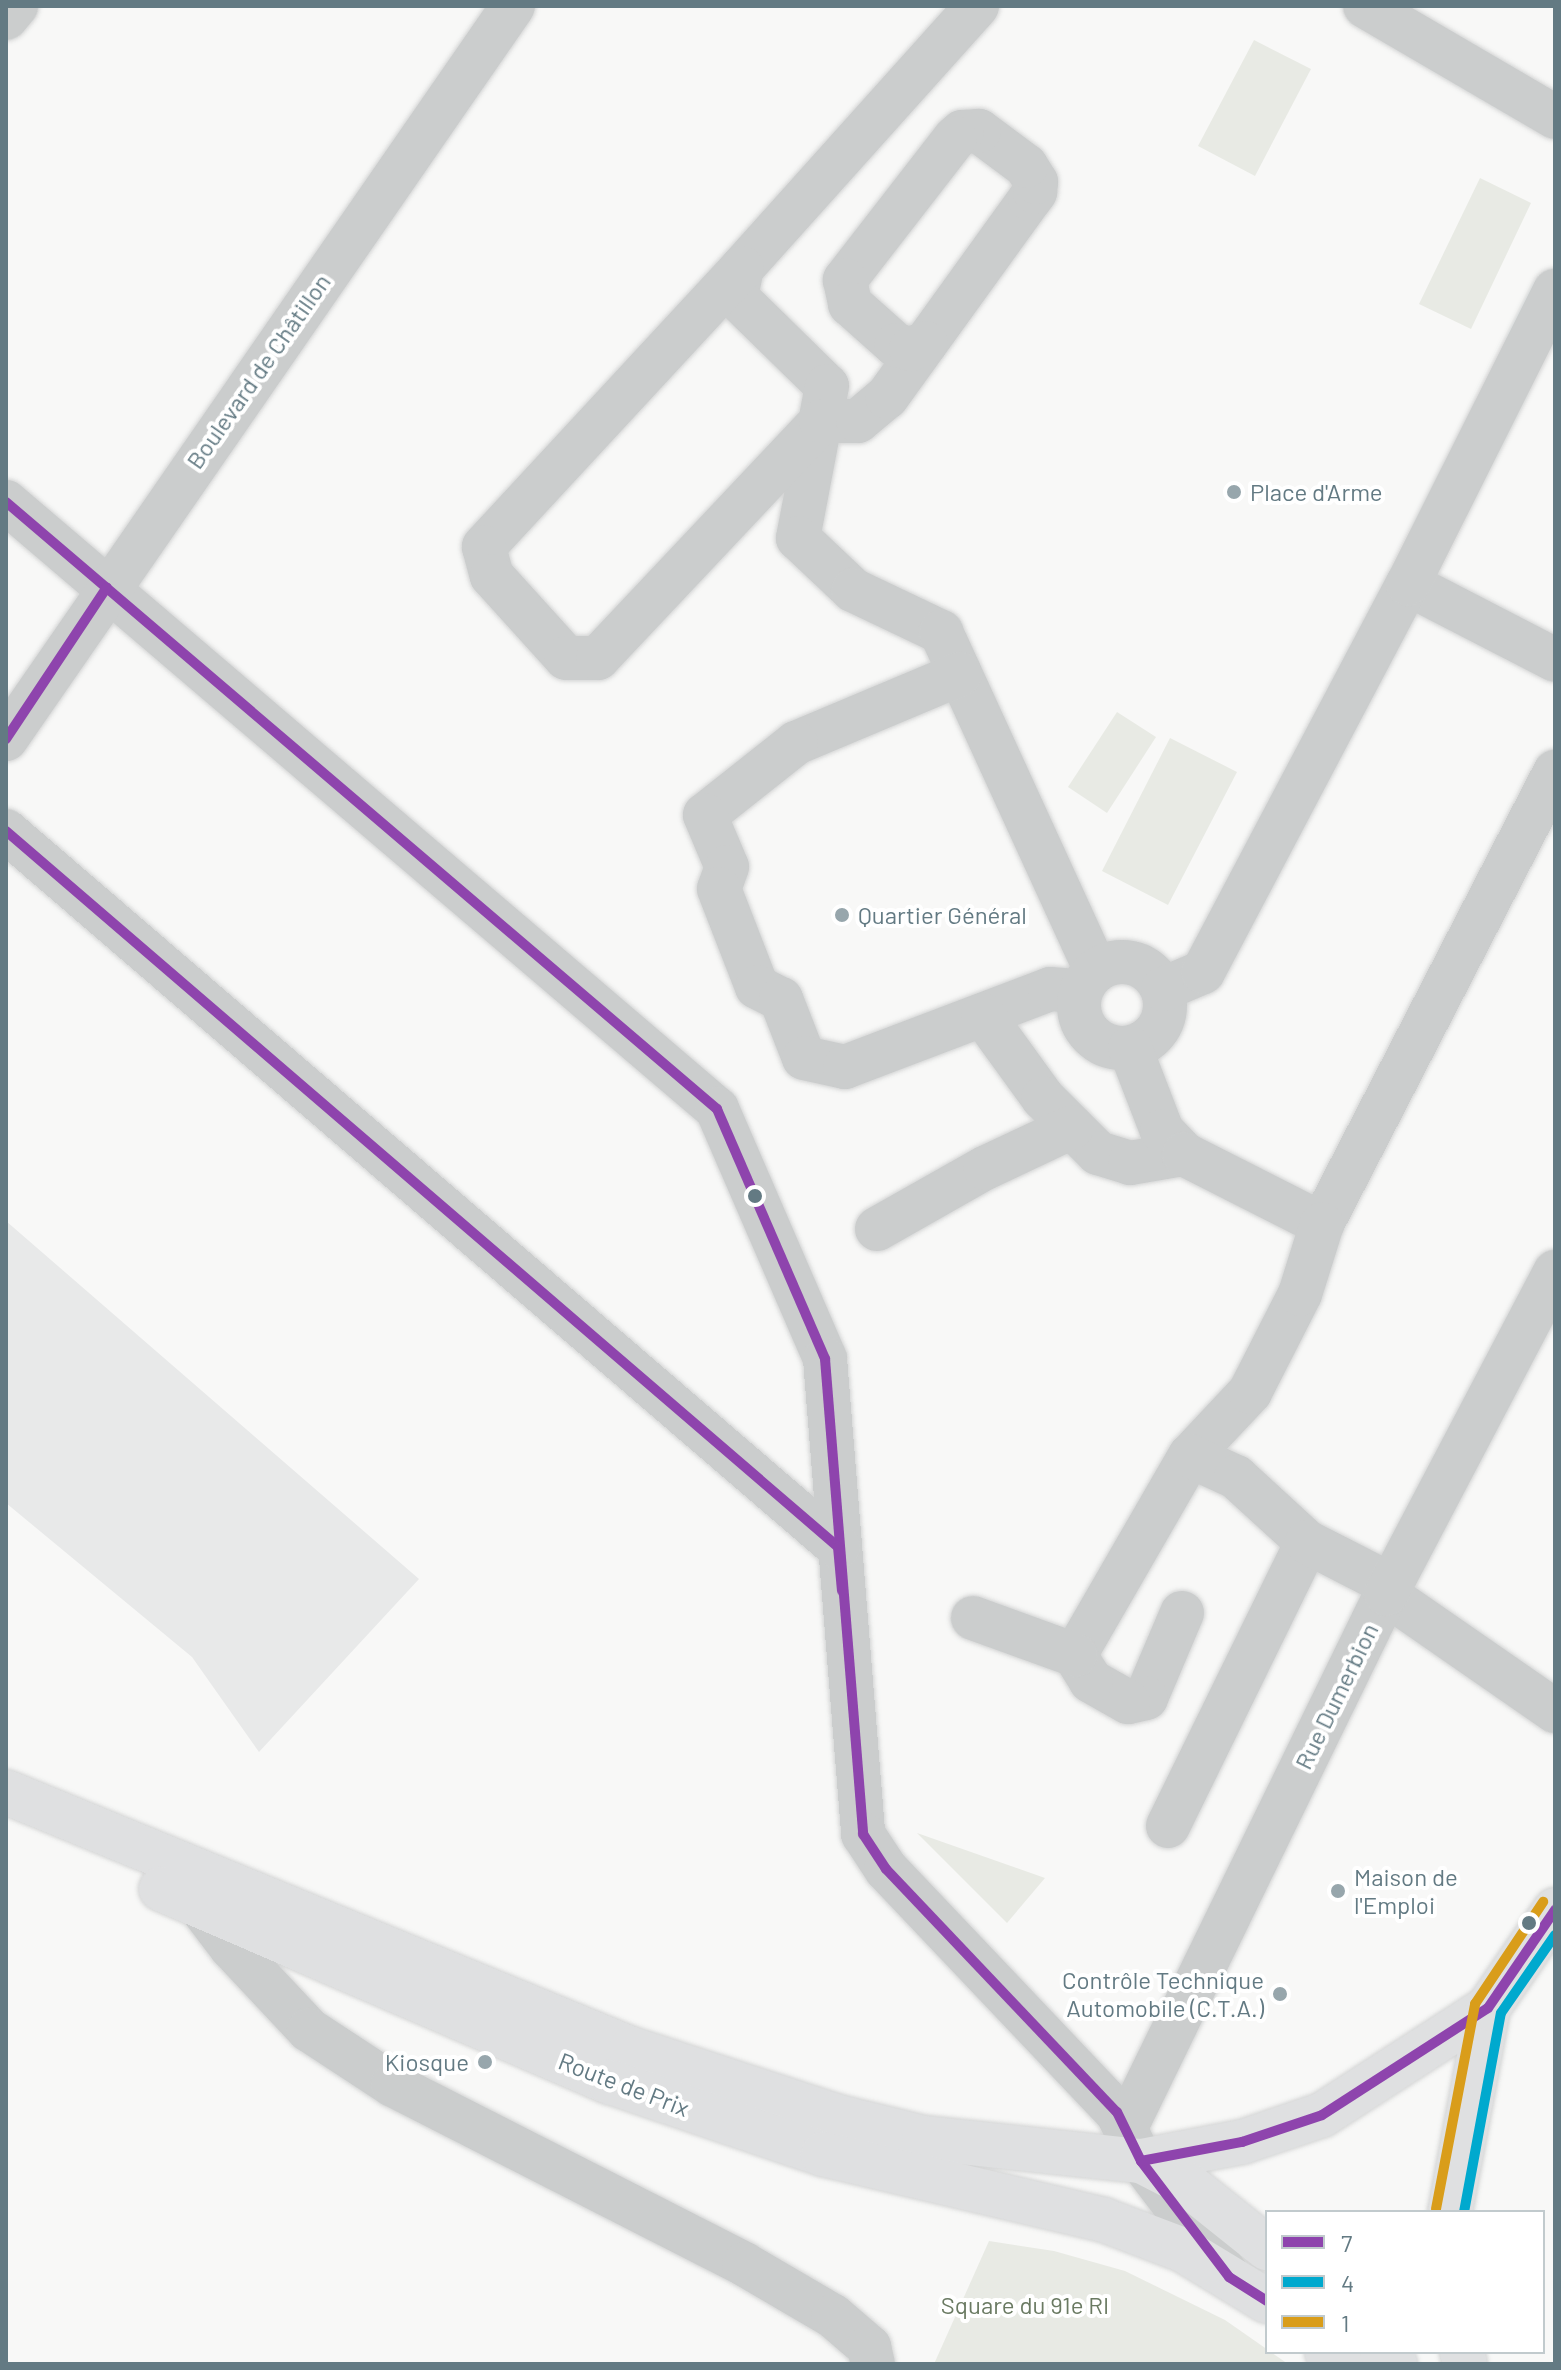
<!DOCTYPE html>
<html>
<head>
<meta charset="utf-8">
<style>
  body { margin:0 }
  #map { position:relative; width:1561px; height:2370px; overflow:hidden; background:#f8f8f7; font-family:Barlow,sans-serif }
  div>[style] { position:absolute }
  .built>* { inset:0; background:#e8e9e9 }
  .green>* { inset:0; background:#e8eae4 }
  .roads { filter:drop-shadow(0 0 2px #d4d5d5) drop-shadow(0 0 2px #d4d5d5) }
  .minor>* { height:44px; margin:-22px; padding:0 22px; transform-origin:22px; border-radius:22px; background:#cbcdcd }
  .minor>.ring { margin:-22px; padding:0; box-sizing:content-box; background:none; border:44px solid #cbcdcd; border-radius:50% }
  .major>* { height:44px; margin:-22px; padding:0 22px; transform-origin:22px; border-radius:22px; background:#dfe0e1 }
  .bus-1>* { height:10px; margin:-5px; padding:0 5px; transform-origin:5px; border-radius:5px; background:#8e44ad }
  .bus-2>* { height:10px; margin:-5px; padding:0 5px; transform-origin:5px; border-radius:5px; background:#00a9ce }
  .bus-3>* { height:10px; margin:-5px; padding:0 5px; transform-origin:5px; border-radius:5px; background:#d99d1a }
  .dots>* { width:22px; height:22px; translate:-50% -50%; box-sizing:border-box; border:4px solid #fff; border-radius:50% }
  span { translate:-50% -50%; white-space:nowrap; text-align:center; line-height:1.15; -webkit-text-stroke:8px #fff; paint-order:stroke }
  .street-label { font-size:24px; color:#637a83 }
  .poi-label { font-size:24px; color:#637a83 }
  .left { translate:0 -50%; text-align:left }
  .right { translate:-100% -50%; text-align:right }
  .park-label { font-size:24px; color:#6a7a62 }
  .frame { position:absolute; inset:0; border:8px solid #637a83; pointer-events:none }
  .legend { position:absolute; left:1265px; top:2210px; width:280px; height:144px; box-sizing:border-box; background:#fff; border:2px solid #c1cacd; margin:0; padding:10px 14px; list-style:none; font-size:24px; color:#637a83 }
  .legend li { display:flex; align-items:center; gap:16px; height:40px }
  .legend b { width:40px; border:2px solid #c1cacd }
</style>
</head>
<body>
<div id="map">
  <div class="built">
    <i style="clip-path:polygon(6px 1221px,419px 1579px,259px 1752px,192px 1657px,6px 1503px)"></i>
  </div>
  <div class="green">
    <i style="clip-path:polygon(1254px 40px,1311px 69px,1255px 176px,1198px 146px)"></i>
    <i style="clip-path:polygon(1480px 178px,1531px 203px,1471px 329px,1419px 304px)"></i>
    <i style="clip-path:polygon(1117px 712px,1156px 737px,1107px 813px,1068px 787px)"></i>
    <i style="clip-path:polygon(1170px 738px,1237px 772px,1168px 905px,1102px 871px)"></i>
    <i style="clip-path:polygon(917px 1833px,1045px 1878px,1007px 1923px)"></i>
    <i style="clip-path:polygon(989px 2241px,1054px 2251px,1125px 2271px,1225px 2320px,1288px 2364px,934px 2364px)"></i>
  </div>
  <div class="roads">
    <div class="minor">
      <i style="left:977px;top:6px;width:352px;rotate:131.9deg"></i>
      <i style="left:742px;top:268px;width:30px;rotate:102deg"></i>
      <i style="left:736px;top:297px;width:127px;rotate:44.4deg"></i>
      <i style="left:827px;top:386px;width:155px;rotate:100.8deg"></i>
      <i style="left:798px;top:538px;width:76px;rotate:43.4deg"></i>
      <i style="left:853px;top:590px;width:98px;rotate:25.5deg"></i>
      <i style="left:941px;top:632px;width:372px;rotate:65.4deg"></i>
      <i style="left:1365px;top:6px;width:220px;rotate:30.3deg"></i>
      <i style="left:6px;top:18px;width:16px;rotate:-50deg"></i>
      <i style="left:742px;top:268px;width:380px;rotate:132.8deg"></i>
      <i style="left:484px;top:547px;width:30px;rotate:75deg"></i>
      <i style="left:492px;top:576px;width:110px;rotate:47.9deg"></i>
      <i style="left:566px;top:658px;width:32px"></i>
      <i style="left:598px;top:658px;width:325px;rotate:-46.7deg"></i>
      <i style="left:821px;top:421px;width:37px"></i>
      <i style="left:858px;top:421px;width:38px;rotate:-40deg"></i>
      <i style="left:887px;top:397px;width:244px;rotate:-54.2deg"></i>
      <i style="left:1030px;top:199px;width:9px;rotate:-54deg"></i>
      <i style="left:1035px;top:192px;width:10px;rotate:-84deg"></i>
      <i style="left:1036px;top:182px;width:19px;rotate:-122deg"></i>
      <i style="left:1026px;top:166px;width:59px;rotate:-143.3deg"></i>
      <i style="left:979px;top:131px;width:17px;rotate:177deg"></i>
      <i style="left:962px;top:132px;width:9px;rotate:139deg"></i>
      <i style="left:955px;top:138px;width:180px;rotate:127.8deg"></i>
      <i style="left:845px;top:280px;width:25px;rotate:78deg"></i>
      <i style="left:850px;top:304px;width:62px;rotate:41.7deg"></i>
      <i style="left:896px;top:345px;width:16px;rotate:15deg"></i>
      <i style="left:911px;top:349px;width:16px;rotate:-22deg"></i>
      <i style="left:6px;top:502px;width:935px;rotate:40.49deg"></i>
      <i style="left:717px;top:1109px;width:272px;rotate:66.6deg"></i>
      <i style="left:825px;top:1359px;width:477px;rotate:85.4deg"></i>
      <i style="left:863px;top:1834px;width:42px;rotate:56.7deg"></i>
      <i style="left:886px;top:1869px;width:335px;rotate:46.5deg"></i>
      <i style="left:1117px;top:2112px;width:55px;rotate:63.9deg"></i>
      <i style="left:1141px;top:2161px;width:146px;rotate:52.8deg"></i>
      <i style="left:1408px;top:584px;width:165px;rotate:27.3deg"></i>
      <i style="left:960px;top:674px;width:178px;rotate:157.2deg"></i>
      <i style="left:796px;top:743px;width:116px;rotate:141.6deg"></i>
      <i style="left:705px;top:815px;width:56px;rotate:67.1deg"></i>
      <i style="left:727px;top:867px;width:23px;rotate:110deg"></i>
      <i style="left:719px;top:889px;width:105px;rotate:68.8deg"></i>
      <i style="left:757px;top:987px;width:27px;rotate:27deg"></i>
      <i style="left:781px;top:999px;width:63px;rotate:68.7deg"></i>
      <i style="left:804px;top:1058px;width:42px;rotate:12.4deg"></i>
      <i style="left:845px;top:1067px;width:219px;rotate:-20.8deg"></i>
      <i style="left:1050px;top:989px;width:30px;rotate:4deg"></i>
      <i style="left:6px;top:739px;width:891px;rotate:-55.33deg"></i>
      <i style="left:6px;top:831px;width:1098px;rotate:40.71deg"></i>
      <i class="ring" style="left:1079px;top:962px;width:42px;height:42px"></i>
      <i style="left:1163px;top:989px;width:43px;rotate:-23deg"></i>
      <i style="left:1203px;top:972px;width:439px;rotate:-62.2deg"></i>
      <i style="left:1408px;top:584px;width:328px;rotate:-63.4deg"></i>
      <i style="left:983px;top:1015px;width:102px;rotate:54.1deg"></i>
      <i style="left:1043px;top:1098px;width:78px;rotate:45deg"></i>
      <i style="left:1098px;top:1153px;width:34px;rotate:17deg"></i>
      <i style="left:1130px;top:1163px;width:55px;rotate:-9.5deg"></i>
      <i style="left:1130px;top:1048px;width:89px;rotate:68.9deg"></i>
      <i style="left:1162px;top:1131px;width:32px;rotate:46deg"></i>
      <i style="left:1184px;top:1154px;width:155px;rotate:26.9deg"></i>
      <i style="left:1322px;top:1224px;width:509px;rotate:-62.73deg"></i>
      <i style="left:877px;top:1229px;width:124px;rotate:-29.5deg"></i>
      <i style="left:985px;top:1168px;width:96px;rotate:-25.2deg"></i>
      <i style="left:1190px;top:1456px;width:88px;rotate:-46.8deg"></i>
      <i style="left:1250px;top:1392px;width:110px;rotate:-63deg"></i>
      <i style="left:1300px;top:1294px;width:73px;rotate:-72.6deg"></i>
      <i style="left:1386px;top:1594px;width:206px;rotate:34.7deg"></i>
      <i style="left:1182px;top:1613px;width:92px;rotate:113deg"></i>
      <i style="left:1146px;top:1698px;width:18px;rotate:167deg"></i>
      <i style="left:1128px;top:1702px;width:43px;rotate:-150.4deg"></i>
      <i style="left:1091px;top:1681px;width:31px;rotate:-122deg"></i>
      <i style="left:1075px;top:1655px;width:230px;rotate:-60deg"></i>
      <i style="left:1190px;top:1456px;width:51px;rotate:24.5deg"></i>
      <i style="left:1236px;top:1477px;width:96px;rotate:42.5deg"></i>
      <i style="left:973px;top:1618px;width:109px;rotate:19.9deg"></i>
      <i style="left:1168px;top:1826px;width:316px;rotate:-63.9deg"></i>
      <i style="left:1307px;top:1542px;width:94px;rotate:27.1deg"></i>
      <i style="left:204px;top:1893px;width:13px;rotate:113deg"></i>
      <i style="left:199px;top:1905px;width:53px;rotate:52.7deg"></i>
      <i style="left:231px;top:1947px;width:114px;rotate:46.8deg"></i>
      <i style="left:309px;top:2030px;width:100px;rotate:33.2deg"></i>
      <i style="left:393px;top:2085px;width:394px;rotate:27deg"></i>
      <i style="left:744px;top:2264px;width:103px;rotate:30.3deg"></i>
      <i style="left:833px;top:2316px;width:48px;rotate:40.7deg"></i>
      <i style="left:869px;top:2347px;width:17px;rotate:77deg"></i>
      <i style="left:1127px;top:2125px;width:591px;rotate:-64deg"></i>
      <i style="left:1386px;top:1594px;width:364px;rotate:-62.3deg"></i>
    </div>
    <div class="major">
      <i style="left:6px;top:1792px;width:676px;rotate:22.35deg"></i>
      <i style="left:631px;top:2049px;width:219px;rotate:18.1deg"></i>
      <i style="left:839px;top:2117px;width:88px;rotate:13.9deg"></i>
      <i style="left:924px;top:2138px;width:218px;rotate:6.1deg"></i>
      <i style="left:1141px;top:2161px;width:103px;rotate:-10.7deg"></i>
      <i style="left:1242px;top:2142px;width:84px;rotate:-18.6deg"></i>
      <i style="left:1322px;top:2115px;width:197px;rotate:-32.8deg"></i>
      <i style="left:161px;top:1889px;width:489px;rotate:23.3deg"></i>
      <i style="left:610px;top:2082px;width:225px;rotate:18.7deg"></i>
      <i style="left:823px;top:2154px;width:289px;rotate:13.2deg"></i>
      <i style="left:1104px;top:2220px;width:85px;rotate:20.8deg"></i>
      <i style="left:1183px;top:2250px;width:98px;rotate:31.3deg"></i>
      <i style="left:1141px;top:2161px;width:53px;rotate:27.1deg"></i>
      <i style="left:1188px;top:2185px;width:101px;rotate:38.6deg"></i>
      <i style="left:1450px;top:2212px;width:208px;rotate:-79.4deg"></i>
      <i style="left:1488px;top:2008px;width:119px;rotate:-55.6deg"></i>
      <i style="left:1327px;top:2352px;width:18px;rotate:41deg"></i>
      <i style="left:1382px;top:2352px;width:18px;rotate:43deg"></i>
      <i style="left:1462px;top:2352px;width:12px;rotate:76deg"></i>
    </div>
  </div>
  <div class="bus-1">
    <i style="left:6px;top:502px;width:935px;rotate:40.49deg"></i>
    <i style="left:717px;top:1109px;width:272px;rotate:66.6deg"></i>
    <i style="left:825px;top:1359px;width:477px;rotate:85.4deg"></i>
    <i style="left:863px;top:1834px;width:42px;rotate:56.7deg"></i>
    <i style="left:886px;top:1869px;width:335px;rotate:46.5deg"></i>
    <i style="left:1117px;top:2112px;width:55px;rotate:63.9deg"></i>
    <i style="left:1141px;top:2161px;width:146px;rotate:52.8deg"></i>
    <i style="left:1229px;top:2277px;width:45px;rotate:32.3deg"></i>
    <i style="left:6px;top:739px;width:182px;rotate:-56.4deg"></i>
    <i style="left:6px;top:831px;width:1098px;rotate:40.71deg"></i>
    <i style="left:838px;top:1547px;width:44px;rotate:84.8deg"></i>
    <i style="left:1141px;top:2161px;width:103px;rotate:-10.7deg"></i>
    <i style="left:1242px;top:2142px;width:84px;rotate:-18.6deg"></i>
    <i style="left:1322px;top:2115px;width:197px;rotate:-32.8deg"></i>
    <i style="left:1488px;top:2008px;width:119px;rotate:-55.6deg"></i>
  </div>
  <div class="bus-2">
    <i style="left:1464px;top:2212px;width:202px;rotate:-79.5deg"></i>
    <i style="left:1501px;top:2013px;width:95px;rotate:-55.3deg"></i>
  </div>
  <div class="bus-3">
    <i style="left:1436px;top:2209px;width:209px;rotate:-79.2deg"></i>
    <i style="left:1475px;top:2004px;width:123px;rotate:-56.3deg"></i>
  </div>
  <div class="dots">
    <i style="left:1234px;top:492px;background:#97a6ac"></i>
    <i style="left:842px;top:915px;background:#97a6ac"></i>
    <i style="left:755px;top:1196px;background:#637a83"></i>
    <i style="left:1338px;top:1891px;background:#97a6ac"></i>
    <i style="left:1529px;top:1923px;background:#637a83"></i>
    <i style="left:1280px;top:1994px;background:#97a6ac"></i>
    <i style="left:485px;top:2062px;background:#97a6ac"></i>
  </div>
  <div class="street-label">
    <span style="left:258px;top:371px;rotate:-55deg">Boulevard de Châtillon</span>
    <span style="left:1336px;top:1696px;rotate:-64deg">Rue Dumerbion</span>
    <span style="left:624px;top:2084px;rotate:21deg">Route de Prix</span>
  </div>
  <div class="poi-label">
    <span class="left" style="left:1250px;top:492px">Place d'Arme</span>
    <span class="left" style="left:858px;top:915px">Quartier Général</span>
    <span class="left" style="left:1354px;top:1891px">Maison de<br>l'Emploi</span>
    <span class="right" style="left:1264px;top:1994px">Contrôle Technique<br>Automobile (C.T.A.)</span>
    <span class="right" style="left:469px;top:2062px">Kiosque</span>
  </div>
  <div class="park-label">
    <span style="left:1025px;top:2305px">Square du 91e RI</span>
  </div>
  <div class="frame"></div>
  <ul class="legend">
  <li><b style="height:10px;background:#8e44ad"></b>7</li>
  <li><b style="height:10px;background:#00a9ce"></b>4</li>
  <li><b style="height:10px;background:#d99d1a"></b>1</li>
  </ul>
</div>
</body>
</html>
